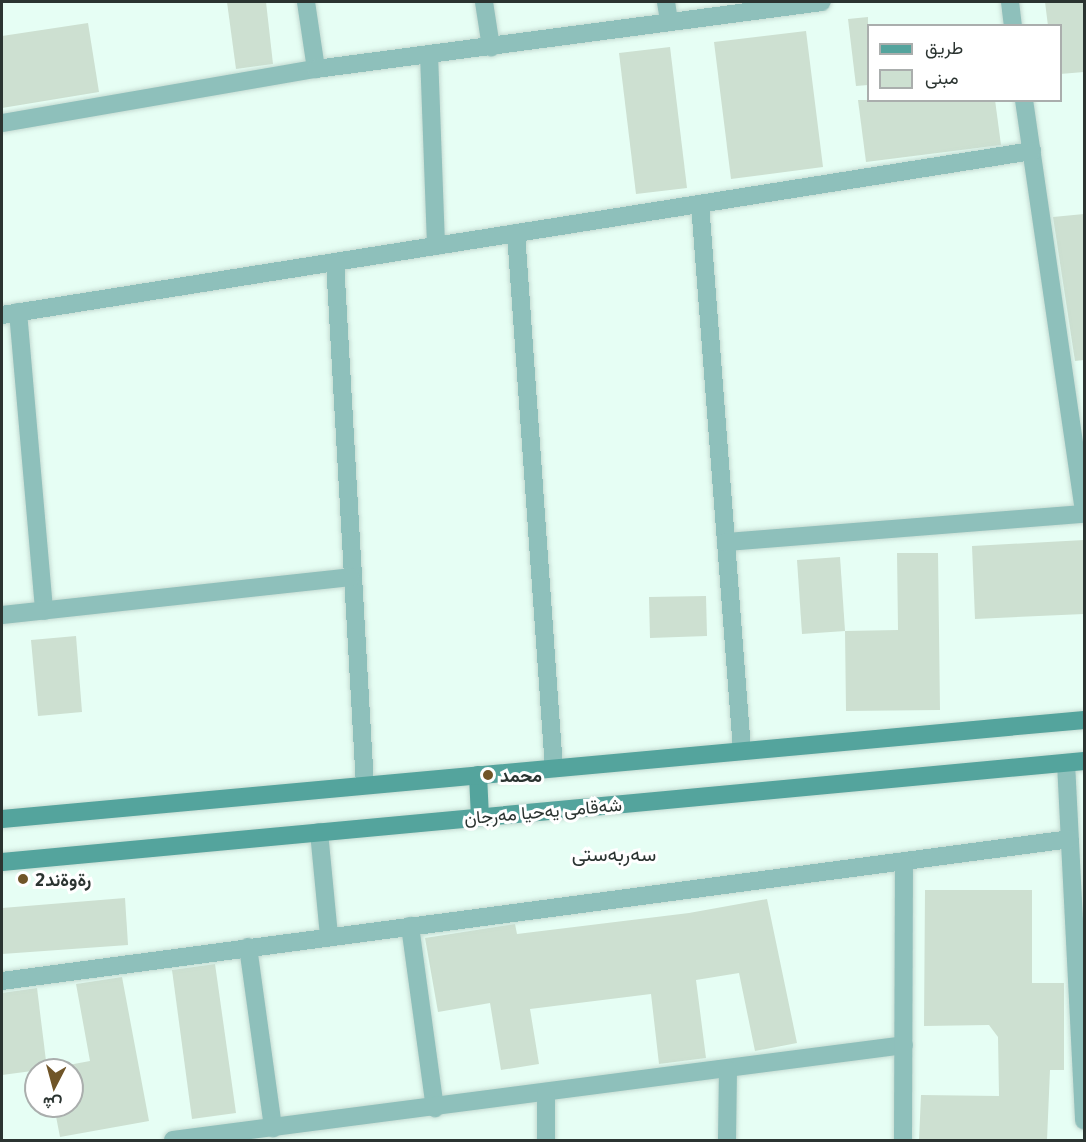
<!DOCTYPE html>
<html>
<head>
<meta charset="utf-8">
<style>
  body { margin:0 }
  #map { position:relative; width:1086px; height:1142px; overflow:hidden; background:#e6fef4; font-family:"Open Sans",Vazirmatn,sans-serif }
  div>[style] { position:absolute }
  .building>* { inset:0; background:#cde0d1 }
  .roads { filter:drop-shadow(0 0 2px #c4dad1) drop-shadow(0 0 2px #c4dad1) }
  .street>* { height:18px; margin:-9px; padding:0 9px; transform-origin:9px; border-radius:9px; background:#8ec0bb }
  .secondary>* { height:18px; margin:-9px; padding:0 9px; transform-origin:9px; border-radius:9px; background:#54a49d }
  .dots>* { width:16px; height:16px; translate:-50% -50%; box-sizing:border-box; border:3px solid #fff; border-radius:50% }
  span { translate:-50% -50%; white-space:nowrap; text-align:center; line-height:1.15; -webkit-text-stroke:6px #fff; paint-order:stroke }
  .poi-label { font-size:18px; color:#2b3431; font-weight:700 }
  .left { translate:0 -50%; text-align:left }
  .street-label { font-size:18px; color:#2b3431 }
  .neighbourhood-label { font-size:20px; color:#2b3431 }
  .frame { position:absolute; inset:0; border:3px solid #2b3431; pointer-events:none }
  .legend { position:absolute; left:867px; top:24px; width:195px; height:78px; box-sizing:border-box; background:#fff; border:2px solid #aaaead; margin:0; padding:8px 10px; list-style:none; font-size:18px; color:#2b3431 }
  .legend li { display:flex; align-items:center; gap:12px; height:30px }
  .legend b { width:30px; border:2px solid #aaaead }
  .north { position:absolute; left:24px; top:1058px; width:60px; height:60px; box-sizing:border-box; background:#fff; border:2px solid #aaaead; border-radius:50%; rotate:186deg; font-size:16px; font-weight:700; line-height:24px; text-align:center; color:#2b3431 }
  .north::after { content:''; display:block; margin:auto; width:21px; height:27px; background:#705528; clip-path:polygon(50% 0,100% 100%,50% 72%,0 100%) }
</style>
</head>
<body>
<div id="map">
  <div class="building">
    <i style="clip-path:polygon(227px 2px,266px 2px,273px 64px,236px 69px)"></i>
    <i style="clip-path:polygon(1045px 2px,1084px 2px,1084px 72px,1060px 74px,1060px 26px,1048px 26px)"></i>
    <i style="clip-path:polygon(868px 17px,868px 85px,856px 86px,848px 19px)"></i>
    <i style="clip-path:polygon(88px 23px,99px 92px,2px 108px,2px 36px)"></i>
    <i style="clip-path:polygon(806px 31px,823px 167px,731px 179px,714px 42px)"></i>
    <i style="clip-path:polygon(670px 47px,687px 188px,636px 194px,619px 53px)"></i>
    <i style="clip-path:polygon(858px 100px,995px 100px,1001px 145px,866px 162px)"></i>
    <i style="clip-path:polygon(1084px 214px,1084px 360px,1075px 361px,1053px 217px)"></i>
    <i style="clip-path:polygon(1084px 540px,1084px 614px,975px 619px,972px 546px)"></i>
    <i style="clip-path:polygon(897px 553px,938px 553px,940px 710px,846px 711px,845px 631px,898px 630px)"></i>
    <i style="clip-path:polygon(840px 557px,845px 631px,802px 634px,797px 560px)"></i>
    <i style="clip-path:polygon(706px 596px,707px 636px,650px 638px,649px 597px)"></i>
    <i style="clip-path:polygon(76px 636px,82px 712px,38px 716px,31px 640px)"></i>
    <i style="clip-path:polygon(925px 890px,1032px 890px,1032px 983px,1064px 983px,1064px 1070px,1050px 1070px,1047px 1140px,919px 1140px,921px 1095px,999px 1096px,998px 1037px,989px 1025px,924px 1026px)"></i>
    <i style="clip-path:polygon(125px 898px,128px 945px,2px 954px,2px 908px)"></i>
    <i style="clip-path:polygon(767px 899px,797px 1043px,755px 1051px,739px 973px,696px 980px,706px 1058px,659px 1064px,651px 994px,530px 1009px,539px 1064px,501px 1070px,490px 1003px,438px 1012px,425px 938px,515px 924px,517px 934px,689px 913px)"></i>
    <i style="clip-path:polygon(215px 964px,236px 1113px,192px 1119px,172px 970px)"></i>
    <i style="clip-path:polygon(122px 977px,149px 1121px,60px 1137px,54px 1106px,72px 1106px,72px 1070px,47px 1069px,90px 1061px,76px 984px)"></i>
    <i style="clip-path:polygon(37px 988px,47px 1069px,2px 1075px,2px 993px)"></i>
  </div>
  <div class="roads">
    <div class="street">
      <i style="left:306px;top:2px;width:68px;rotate:81.5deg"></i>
      <i style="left:484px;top:2px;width:46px;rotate:81.2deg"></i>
      <i style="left:666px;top:2px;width:19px;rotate:81deg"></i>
      <i style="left:1010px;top:2px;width:24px;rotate:83deg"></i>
      <i style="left:429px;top:54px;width:192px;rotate:87.9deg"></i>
      <i style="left:1024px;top:100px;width:414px;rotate:81.7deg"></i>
      <i style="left:2px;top:123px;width:319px;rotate:-9.8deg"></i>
      <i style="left:316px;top:69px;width:510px;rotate:-7.54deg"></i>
      <i style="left:700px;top:204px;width:548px;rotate:85.6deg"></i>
      <i style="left:516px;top:233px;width:536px;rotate:85.94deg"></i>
      <i style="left:335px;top:262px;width:524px;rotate:86.72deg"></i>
      <i style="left:18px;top:312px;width:300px;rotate:85deg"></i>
      <i style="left:2px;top:315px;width:1043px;rotate:-9.05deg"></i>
      <i style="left:726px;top:542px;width:359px;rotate:-4.5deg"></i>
      <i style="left:2px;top:615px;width:351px;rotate:-6.2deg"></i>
      <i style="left:1066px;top:763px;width:358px;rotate:87.1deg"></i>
      <i style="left:319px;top:832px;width:104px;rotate:84.5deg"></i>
      <i style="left:410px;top:926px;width:184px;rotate:82.2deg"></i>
      <i style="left:248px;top:947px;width:183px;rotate:82.1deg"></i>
      <i style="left:2px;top:981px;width:1077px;rotate:-7.57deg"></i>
      <i style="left:173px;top:1140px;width:737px;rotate:-7.4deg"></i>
      <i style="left:546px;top:1140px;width:46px;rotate:-90deg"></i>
      <i style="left:727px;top:1140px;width:70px;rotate:-89.2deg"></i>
      <i style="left:903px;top:1140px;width:279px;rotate:-89.8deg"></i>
    </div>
    <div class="secondary">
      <i style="left:478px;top:775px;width:42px;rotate:87.3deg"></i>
      <i style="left:2px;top:819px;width:1087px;rotate:-5.23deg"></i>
      <i style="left:2px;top:862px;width:1087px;rotate:-5.33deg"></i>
    </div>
  </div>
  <div class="dots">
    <i style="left:488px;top:775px;background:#705528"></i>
    <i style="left:23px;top:879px;background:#705528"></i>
  </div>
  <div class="poi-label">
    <span class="left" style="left:500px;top:775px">محمد</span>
    <span class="left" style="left:35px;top:879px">رةوةند2</span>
  </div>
  <div class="street-label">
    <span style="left:543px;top:811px;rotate:-5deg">شەقامی یەحیا مەرجان</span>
  </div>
  <div class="neighbourhood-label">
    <span style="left:614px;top:853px">سه‌ربه‌ستی</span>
  </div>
  <div class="frame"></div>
  <ul class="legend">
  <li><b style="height:8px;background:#54a49d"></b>طريق</li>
  <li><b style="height:16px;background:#cde0d1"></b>مبنى</li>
  </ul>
  <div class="north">ش</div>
</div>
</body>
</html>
